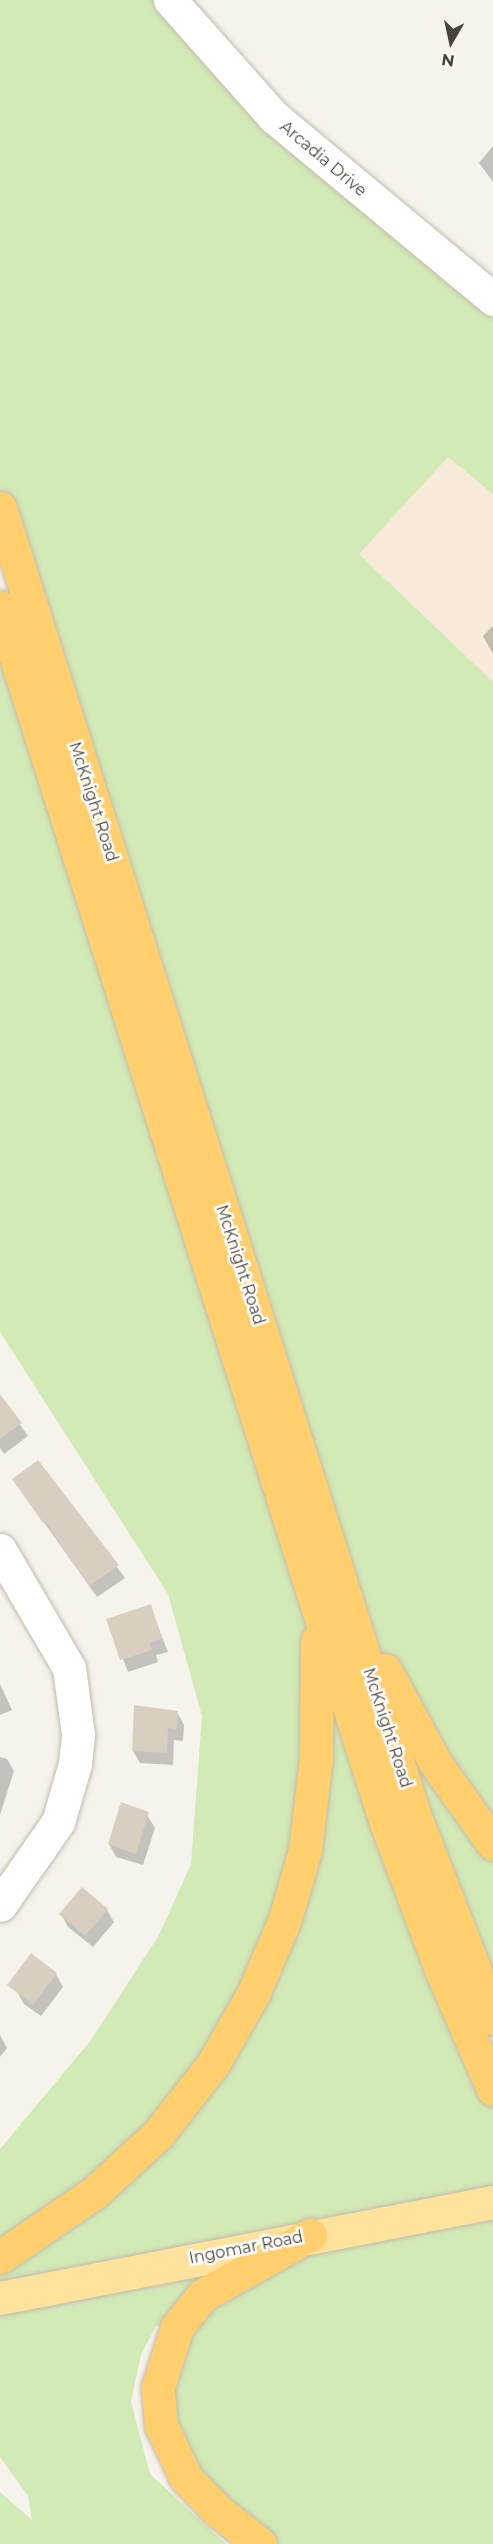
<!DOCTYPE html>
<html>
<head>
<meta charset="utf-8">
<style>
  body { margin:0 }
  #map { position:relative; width:493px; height:2544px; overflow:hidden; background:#f6f3ec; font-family:Montserrat,sans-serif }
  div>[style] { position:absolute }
  .commercial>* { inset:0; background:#f7ead8 }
  .green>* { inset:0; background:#d2eab5 }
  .shadow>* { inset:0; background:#0003 }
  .building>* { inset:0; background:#d8cfc1 }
  .roads { filter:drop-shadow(0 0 2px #c2bbae) drop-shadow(0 0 2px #c2bbae) }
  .minor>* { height:33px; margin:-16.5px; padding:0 16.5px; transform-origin:16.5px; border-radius:16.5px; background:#fff }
  .major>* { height:33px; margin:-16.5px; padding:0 16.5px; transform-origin:16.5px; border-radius:16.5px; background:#ffe39c }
  .highway>* { height:33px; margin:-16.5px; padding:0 16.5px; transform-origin:16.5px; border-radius:16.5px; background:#ffcf6e }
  span { translate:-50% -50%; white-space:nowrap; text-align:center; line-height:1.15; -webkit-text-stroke:5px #fff; paint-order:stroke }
  .street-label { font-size:16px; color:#4b4439 }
  .north { position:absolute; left:421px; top:12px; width:60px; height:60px; -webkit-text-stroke:4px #fff; paint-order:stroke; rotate:189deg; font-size:16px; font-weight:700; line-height:24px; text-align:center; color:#4b4439 }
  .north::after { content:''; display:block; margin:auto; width:21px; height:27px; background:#4b4439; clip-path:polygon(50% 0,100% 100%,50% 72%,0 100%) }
</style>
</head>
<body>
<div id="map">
  <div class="commercial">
    <i style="clip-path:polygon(448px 456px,493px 494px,493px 682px,359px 554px)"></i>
  </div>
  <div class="green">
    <i style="clip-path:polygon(0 0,170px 0,493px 299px,493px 494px,448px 457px,359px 554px,493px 682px,493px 2018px,0 508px)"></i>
    <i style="clip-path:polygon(0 607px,493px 2089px,493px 2544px,260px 2544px,167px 2443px,177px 2327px,156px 2326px,141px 2355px,131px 2402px,150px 2474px,226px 2544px,0 2544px,0 2492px,32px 2520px,28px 2496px,0 2457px,0 2149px,91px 2040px,159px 1935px,191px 1864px,202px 1716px,168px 1594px,0 1332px)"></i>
  </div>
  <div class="shadow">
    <i style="clip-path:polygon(493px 146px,493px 182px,479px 163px)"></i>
    <i style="clip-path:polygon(493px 626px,493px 654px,483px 636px)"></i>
    <i style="clip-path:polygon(0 1397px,28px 1436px,4px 1454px,0 1448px)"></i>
    <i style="clip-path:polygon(38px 1462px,125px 1578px,97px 1597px,14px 1480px)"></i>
    <i style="clip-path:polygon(150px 1606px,168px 1652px,156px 1655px,158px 1662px,128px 1672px,108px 1620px)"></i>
    <i style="clip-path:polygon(0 1684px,12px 1710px,0 1715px)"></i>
    <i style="clip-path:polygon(177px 1712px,184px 1725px,183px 1741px,174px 1740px,173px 1765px,140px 1763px,133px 1751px)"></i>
    <i style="clip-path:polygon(0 1757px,7px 1759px,14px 1771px,0 1815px)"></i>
    <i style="clip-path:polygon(147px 1815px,155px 1828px,143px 1865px,116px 1857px,109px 1844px)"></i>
    <i style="clip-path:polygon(107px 1910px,114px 1922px,93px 1947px,68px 1927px,61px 1914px)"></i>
    <i style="clip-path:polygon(41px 1963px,56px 1974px,63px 1987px,41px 2016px,24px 2004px,17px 1992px)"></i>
    <i style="clip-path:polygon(0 2035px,7px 2048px,0 2057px)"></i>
  </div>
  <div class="building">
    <i style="clip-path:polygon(0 1394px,22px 1423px,0 1439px)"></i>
    <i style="clip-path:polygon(38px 1460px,119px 1565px,89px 1586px,45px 1521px,43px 1523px,12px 1479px)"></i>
    <i style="clip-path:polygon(151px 1604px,162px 1639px,150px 1643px,152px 1650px,120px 1660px,106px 1619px)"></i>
    <i style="clip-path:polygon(134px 1705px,178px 1711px,177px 1729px,168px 1728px,167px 1753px,132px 1751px)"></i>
    <i style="clip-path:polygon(121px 1802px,149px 1812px,136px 1854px,108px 1844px)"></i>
    <i style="clip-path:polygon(82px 1887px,108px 1909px,85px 1936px,59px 1914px)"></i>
    <i style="clip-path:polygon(31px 1953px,57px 1973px,33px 2005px,7px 1985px)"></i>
  </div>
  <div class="roads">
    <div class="minor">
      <i style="left:170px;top:0;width:157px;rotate:48.4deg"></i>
      <i style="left:274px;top:117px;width:285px;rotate:39.7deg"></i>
      <i style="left:0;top:1550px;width:137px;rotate:59.7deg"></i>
      <i style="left:69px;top:1668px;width:68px;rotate:82.3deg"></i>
      <i style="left:78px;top:1735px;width:29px;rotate:96deg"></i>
      <i style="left:75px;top:1764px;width:60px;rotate:106.3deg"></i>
      <i style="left:58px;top:1822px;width:101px;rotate:124.9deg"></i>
    </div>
    <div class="major">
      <i style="left:0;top:2298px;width:502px;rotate:-11.02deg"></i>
    </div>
    <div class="highway">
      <i style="left:0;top:508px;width:1370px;rotate:72.41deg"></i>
      <i style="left:414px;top:1814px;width:219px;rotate:68.8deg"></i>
      <i style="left:0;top:607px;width:1276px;rotate:72.39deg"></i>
      <i style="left:386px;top:1823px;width:159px;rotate:69.4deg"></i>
      <i style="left:442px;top:1972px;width:128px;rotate:66.4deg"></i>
      <i style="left:385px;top:1670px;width:107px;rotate:61.5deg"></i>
      <i style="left:436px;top:1764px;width:98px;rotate:54.5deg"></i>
      <i style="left:0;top:2257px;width:115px;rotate:-34.4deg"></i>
      <i style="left:95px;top:2192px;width:86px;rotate:-42.6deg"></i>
      <i style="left:158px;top:2134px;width:89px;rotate:-51.8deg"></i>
      <i style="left:213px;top:2064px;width:83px;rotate:-60.3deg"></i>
      <i style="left:254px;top:1992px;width:79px;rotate:-67deg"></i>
      <i style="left:285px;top:1919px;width:72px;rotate:-73.8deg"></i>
      <i style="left:305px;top:1850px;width:93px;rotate:-83.2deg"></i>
      <i style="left:316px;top:1758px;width:117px;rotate:-89.5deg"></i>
      <i style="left:260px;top:2544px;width:53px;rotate:-141.8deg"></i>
      <i style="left:218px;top:2511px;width:46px;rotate:-134.1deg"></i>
      <i style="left:186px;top:2478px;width:59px;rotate:-115.3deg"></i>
      <i style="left:161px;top:2425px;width:38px;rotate:-95deg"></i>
      <i style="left:158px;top:2387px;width:63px;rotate:-72.4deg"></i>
      <i style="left:177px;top:2327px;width:41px;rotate:-50.9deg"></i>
      <i style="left:203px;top:2295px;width:123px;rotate:-29.3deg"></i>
    </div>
  </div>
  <div class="street-label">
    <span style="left:323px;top:159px;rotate:40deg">Arcadia Drive</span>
    <span style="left:93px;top:802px;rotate:72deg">McKnight Road</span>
    <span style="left:240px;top:1265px;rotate:72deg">McKnight Road</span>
    <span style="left:387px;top:1728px;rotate:72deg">McKnight Road</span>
    <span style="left:246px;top:2248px;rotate:-11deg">Ingomar Road</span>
  </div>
  <div class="north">N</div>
</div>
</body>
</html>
